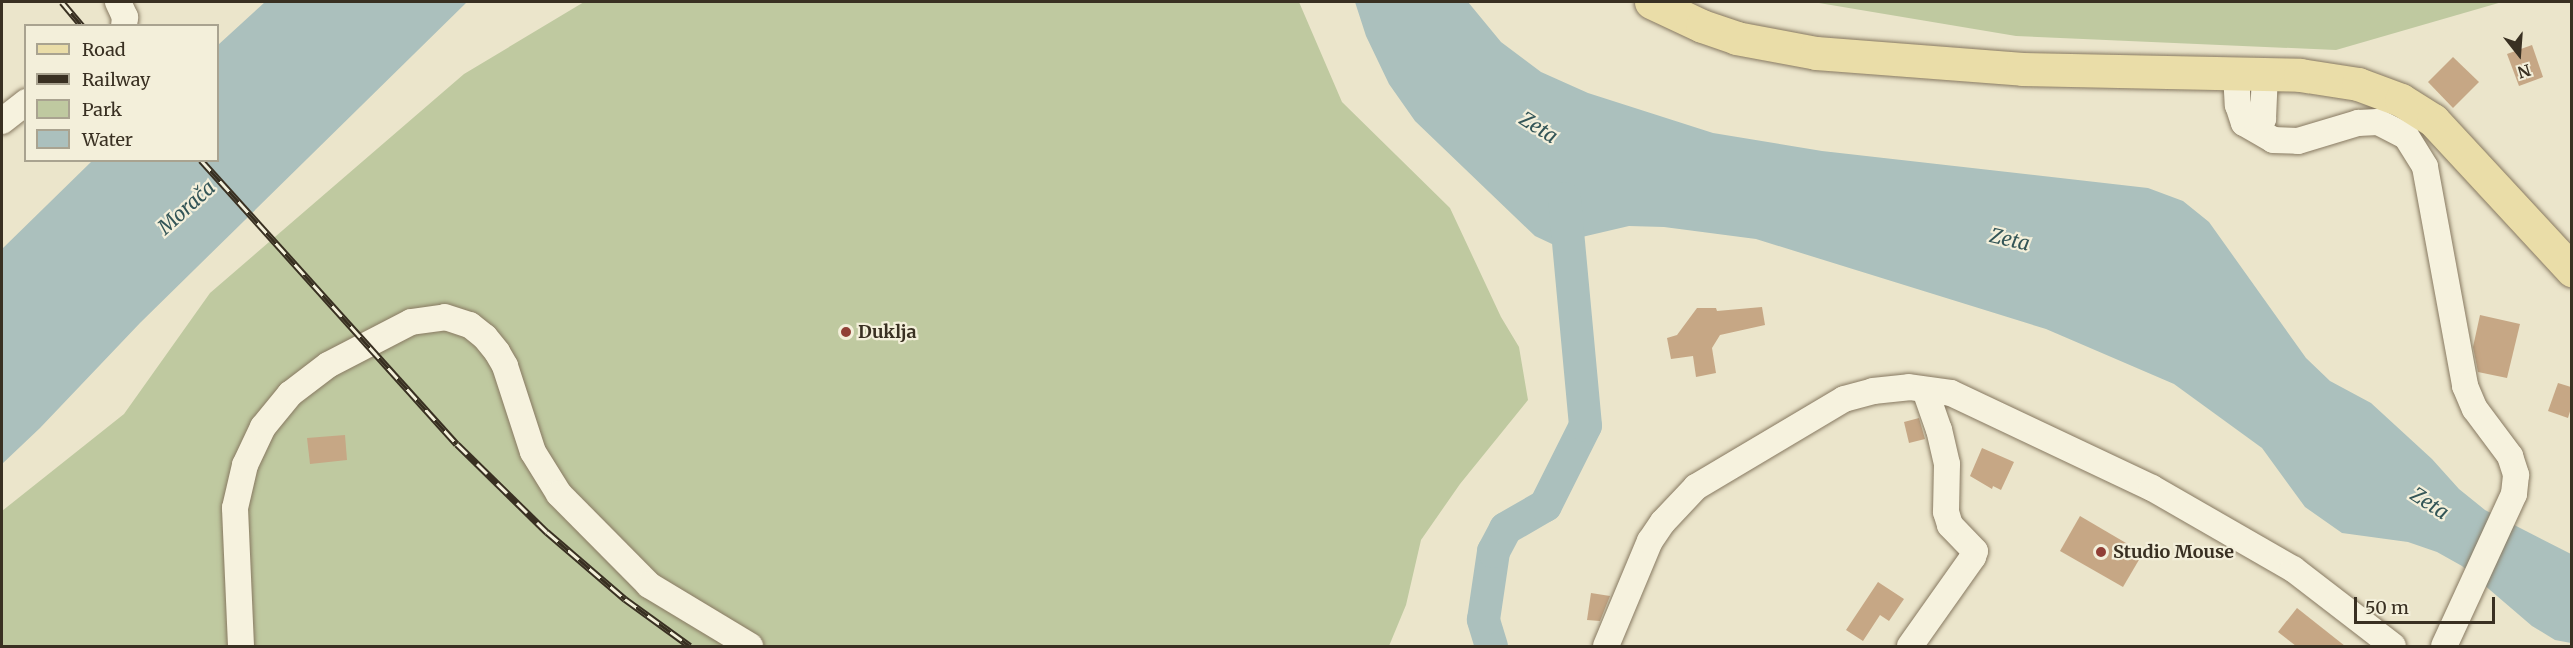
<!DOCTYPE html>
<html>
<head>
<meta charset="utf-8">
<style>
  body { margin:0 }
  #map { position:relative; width:2573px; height:648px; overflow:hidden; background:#ebe5cb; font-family:Merriweather,serif }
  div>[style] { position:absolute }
  .green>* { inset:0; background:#bfc9a0 }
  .water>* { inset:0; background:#abc0bd }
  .river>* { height:33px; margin:-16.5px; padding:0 16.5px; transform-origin:16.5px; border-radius:16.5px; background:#abc0bd }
  .building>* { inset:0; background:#c6a785 }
  .roads { filter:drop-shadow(0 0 2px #877961) drop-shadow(0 0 2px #877961) }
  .minor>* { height:26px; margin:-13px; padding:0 13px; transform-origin:13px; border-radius:13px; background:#f6f2de }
  .major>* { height:33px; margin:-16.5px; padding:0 16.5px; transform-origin:16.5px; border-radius:16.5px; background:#eadda8 }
  .rail>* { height:7px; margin-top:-3.5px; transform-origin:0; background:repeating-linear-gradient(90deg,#f3efda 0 14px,#393022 0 28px); box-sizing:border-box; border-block:2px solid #393022 }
  .dots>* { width:16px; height:16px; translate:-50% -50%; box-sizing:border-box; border:3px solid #f3efda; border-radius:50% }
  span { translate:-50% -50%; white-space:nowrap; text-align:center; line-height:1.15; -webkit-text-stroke:4.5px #f3efda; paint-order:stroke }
  .poi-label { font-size:18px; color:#393022; font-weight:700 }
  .left { translate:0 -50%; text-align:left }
  .water-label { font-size:20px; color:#335557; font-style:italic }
  .frame { position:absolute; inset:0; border:3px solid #393022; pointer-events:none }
  .legend { position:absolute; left:24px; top:24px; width:195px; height:138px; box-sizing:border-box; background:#f3efda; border:2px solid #a9a390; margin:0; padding:8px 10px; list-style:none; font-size:18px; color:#393022 }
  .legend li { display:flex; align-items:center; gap:12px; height:30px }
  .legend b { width:30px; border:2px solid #a9a390 }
  .north { position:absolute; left:2489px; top:24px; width:60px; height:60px; -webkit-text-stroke:4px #f3efda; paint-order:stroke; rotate:163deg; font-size:16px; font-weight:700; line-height:24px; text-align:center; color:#393022 }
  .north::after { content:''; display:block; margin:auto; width:21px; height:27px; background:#393022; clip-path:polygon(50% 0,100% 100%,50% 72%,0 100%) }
  .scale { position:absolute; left:2354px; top:597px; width:141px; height:27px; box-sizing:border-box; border:3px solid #393022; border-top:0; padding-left:8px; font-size:18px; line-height:21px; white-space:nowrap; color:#393022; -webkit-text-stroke:4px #f3efda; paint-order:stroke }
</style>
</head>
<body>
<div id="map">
  <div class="green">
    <i style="clip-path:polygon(584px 2px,1299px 2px,1342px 102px,1450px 208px,1501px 317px,1519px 347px,1528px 400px,1460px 484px,1421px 540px,1406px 605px,1389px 646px,2px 646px,2px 511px,124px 414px,210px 293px,464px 74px)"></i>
    <i style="clip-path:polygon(1813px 2px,2502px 2px,2336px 50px,2016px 36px)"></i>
  </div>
  <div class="water">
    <i style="clip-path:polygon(265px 2px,467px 2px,140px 323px,40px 428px,2px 464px,2px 249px,92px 161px,218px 160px,218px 45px)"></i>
    <i style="clip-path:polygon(1355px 2px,1468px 2px,1501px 42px,1541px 72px,1588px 93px,1713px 133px,1822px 151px,2148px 188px,2183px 201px,2209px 222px,2306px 358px,2330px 381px,2371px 403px,2432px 459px,2459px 489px,2485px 510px,2571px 554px,2571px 643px,2555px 640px,2532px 626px,2462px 566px,2437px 552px,2408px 542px,2342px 533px,2305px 507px,2262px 448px,2174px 384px,2046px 329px,1756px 239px,1664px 227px,1629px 226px,1552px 244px,1535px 236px,1415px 121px,1389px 84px,1366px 36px)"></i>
  </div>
  <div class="river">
    <i style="left:1491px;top:646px;width:28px;rotate:-107deg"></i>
    <i style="left:1483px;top:619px;width:69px;rotate:-81.6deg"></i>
    <i style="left:1493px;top:551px;width:26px;rotate:-62deg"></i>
    <i style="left:1505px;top:528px;width:46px;rotate:-29.9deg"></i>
    <i style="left:1545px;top:505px;width:89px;rotate:-63.4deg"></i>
    <i style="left:1585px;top:425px;width:228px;rotate:-95.3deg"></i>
  </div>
  <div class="building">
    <i style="clip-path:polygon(2532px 45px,2543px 77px,2519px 86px,2507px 54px)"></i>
    <i style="clip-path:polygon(2453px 57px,2479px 82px,2453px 108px,2428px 82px)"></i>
    <i style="clip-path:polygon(1762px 307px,1765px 325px,1720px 335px,1712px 348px,1716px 373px,1696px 377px,1693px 356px,1671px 359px,1667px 338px,1677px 335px,1697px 308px,1716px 308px,1717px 311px)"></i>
    <i style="clip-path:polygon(2480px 315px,2520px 324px,2507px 378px,2478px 372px,2473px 347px)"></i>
    <i style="clip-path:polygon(2558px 383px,2571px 387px,2571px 408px,2568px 418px,2548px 411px)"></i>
    <i style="clip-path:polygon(1919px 418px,1925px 439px,1909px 443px,1904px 422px)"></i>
    <i style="clip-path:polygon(345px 435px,347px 460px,310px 464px,307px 438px)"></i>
    <i style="clip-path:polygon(1982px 448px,2014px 462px,2001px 490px,1993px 486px,1992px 489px,1970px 476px)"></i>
    <i style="clip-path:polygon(2080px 516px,2143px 553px,2123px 587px,2060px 551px)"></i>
    <i style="clip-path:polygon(1878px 582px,1904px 599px,1889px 621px,1880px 615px,1863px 641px,1846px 630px)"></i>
    <i style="clip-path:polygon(1591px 593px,1610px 596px,1600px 621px,1587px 620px)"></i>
    <i style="clip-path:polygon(2297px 608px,2345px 646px,2296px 646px,2278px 632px)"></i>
  </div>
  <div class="roads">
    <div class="minor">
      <i style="left:118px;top:2px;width:17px;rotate:65deg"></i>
      <i style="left:125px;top:17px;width:9px;rotate:96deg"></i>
      <i style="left:2236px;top:72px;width:33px;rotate:87deg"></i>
      <i style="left:2238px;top:105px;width:19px;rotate:72deg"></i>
      <i style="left:2244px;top:123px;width:34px;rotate:30deg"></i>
      <i style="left:2273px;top:140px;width:25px;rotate:2deg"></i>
      <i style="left:2298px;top:141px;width:63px;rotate:-16.7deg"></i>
      <i style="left:2358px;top:123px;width:20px;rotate:-3deg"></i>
      <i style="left:2378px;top:122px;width:31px;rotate:27deg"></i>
      <i style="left:2406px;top:136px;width:36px;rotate:58deg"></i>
      <i style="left:2425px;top:167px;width:223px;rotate:79.6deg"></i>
      <i style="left:2465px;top:386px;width:25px;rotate:67deg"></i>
      <i style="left:2475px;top:409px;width:59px;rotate:53.3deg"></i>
      <i style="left:2510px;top:456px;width:20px;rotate:72deg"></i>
      <i style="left:2516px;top:475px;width:19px;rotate:96deg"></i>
      <i style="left:2514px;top:494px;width:167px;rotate:114.7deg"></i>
      <i style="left:2px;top:121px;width:31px;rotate:-38deg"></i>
      <i style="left:2257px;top:129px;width:12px;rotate:-59deg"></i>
      <i style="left:2263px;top:119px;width:45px;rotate:-87.5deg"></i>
      <i style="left:241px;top:646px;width:138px;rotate:-92.5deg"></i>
      <i style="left:235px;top:508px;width:44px;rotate:-76.9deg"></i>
      <i style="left:245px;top:465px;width:42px;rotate:-64.7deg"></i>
      <i style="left:263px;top:427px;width:43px;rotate:-50.7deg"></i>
      <i style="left:290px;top:394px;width:48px;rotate:-37.3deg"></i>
      <i style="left:328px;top:365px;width:93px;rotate:-27.4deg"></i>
      <i style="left:411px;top:322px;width:34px;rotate:-8deg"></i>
      <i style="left:445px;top:317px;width:26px;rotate:18deg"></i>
      <i style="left:470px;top:325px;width:19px;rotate:39deg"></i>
      <i style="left:485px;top:337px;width:19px;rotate:51deg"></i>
      <i style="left:497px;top:352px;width:16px;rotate:60deg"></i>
      <i style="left:505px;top:366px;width:90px;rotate:72deg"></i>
      <i style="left:533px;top:452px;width:49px;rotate:58.2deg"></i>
      <i style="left:559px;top:494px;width:128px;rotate:45.3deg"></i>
      <i style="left:649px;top:585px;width:118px;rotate:31.1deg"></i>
      <i style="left:1606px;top:646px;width:114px;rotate:-67.3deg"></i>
      <i style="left:1650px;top:541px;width:23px;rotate:-56deg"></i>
      <i style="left:1663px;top:522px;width:48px;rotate:-46.7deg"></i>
      <i style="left:1696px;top:487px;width:172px;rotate:-30.7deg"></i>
      <i style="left:1844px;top:399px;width:30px;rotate:-15deg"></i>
      <i style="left:1873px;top:391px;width:36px;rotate:-6deg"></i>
      <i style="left:1909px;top:387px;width:42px;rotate:8.1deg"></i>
      <i style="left:1951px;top:393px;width:222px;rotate:25.3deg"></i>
      <i style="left:2152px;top:488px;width:163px;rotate:29.9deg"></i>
      <i style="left:2293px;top:569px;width:126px;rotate:37.6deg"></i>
      <i style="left:1910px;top:646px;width:109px;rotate:-54.7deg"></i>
      <i style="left:1973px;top:557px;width:6px;rotate:-72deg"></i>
      <i style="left:1975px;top:551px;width:36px;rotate:-134deg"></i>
      <i style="left:1950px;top:525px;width:14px;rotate:-107deg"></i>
      <i style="left:1946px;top:512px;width:48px;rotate:-88.8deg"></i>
      <i style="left:1947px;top:464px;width:35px;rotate:-103deg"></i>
      <i style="left:1939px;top:430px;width:42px;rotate:-109.3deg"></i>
    </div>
    <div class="major">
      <i style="left:1651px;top:2px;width:56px;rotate:25.2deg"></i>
      <i style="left:1702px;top:26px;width:36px;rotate:19deg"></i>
      <i style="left:1736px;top:38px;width:81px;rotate:10.6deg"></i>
      <i style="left:1816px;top:53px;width:207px;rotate:4.4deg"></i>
      <i style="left:2022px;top:69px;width:278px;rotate:1.2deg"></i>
      <i style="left:2300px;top:75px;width:59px;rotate:8.8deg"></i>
      <i style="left:2358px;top:84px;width:46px;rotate:20.4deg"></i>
      <i style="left:2401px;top:100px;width:38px;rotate:32deg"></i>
      <i style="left:2433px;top:120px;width:205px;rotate:47.2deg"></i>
    </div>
  </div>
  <div class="rail">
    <i style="left:62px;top:2px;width:31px;rotate:50deg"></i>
    <i style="left:201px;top:160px;width:382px;rotate:48deg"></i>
    <i style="left:457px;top:444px;width:126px;rotate:44.4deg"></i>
    <i style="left:547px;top:532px;width:103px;rotate:40.7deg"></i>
    <i style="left:625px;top:599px;width:80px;rotate:35.9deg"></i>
  </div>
  <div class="dots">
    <i style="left:846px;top:332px;background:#913f36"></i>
    <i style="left:2101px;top:552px;background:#913f36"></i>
  </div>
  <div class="poi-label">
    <span class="left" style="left:858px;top:332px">Duklja</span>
    <span class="left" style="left:2113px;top:552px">Studio Mouse</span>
  </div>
  <div class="water-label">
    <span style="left:1539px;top:127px;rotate:32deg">Zeta</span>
    <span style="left:186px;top:207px;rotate:-42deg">Morača</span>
    <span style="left:2010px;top:239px;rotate:13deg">Zeta</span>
    <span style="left:2430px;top:503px;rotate:33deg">Zeta</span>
  </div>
  <div class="frame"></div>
  <ul class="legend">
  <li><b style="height:8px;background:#eadda8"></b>Road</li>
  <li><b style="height:8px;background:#393022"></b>Railway</li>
  <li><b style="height:16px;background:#bfc9a0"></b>Park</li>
  <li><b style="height:16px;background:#abc0bd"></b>Water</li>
  </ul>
  <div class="north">N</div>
  <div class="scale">50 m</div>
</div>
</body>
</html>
